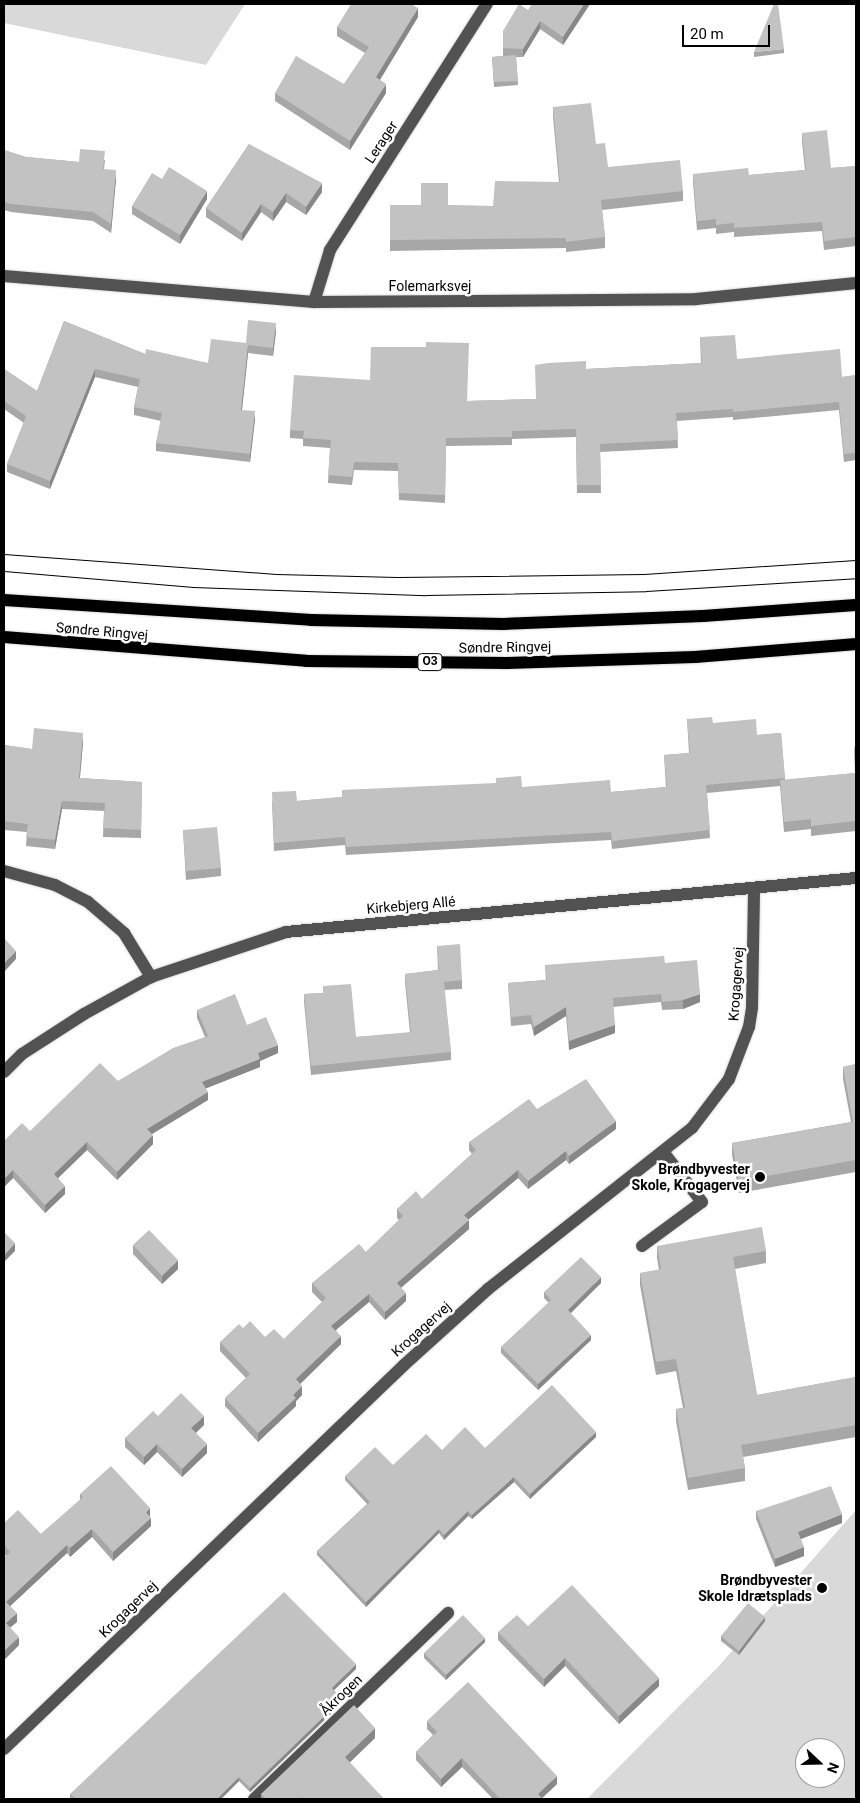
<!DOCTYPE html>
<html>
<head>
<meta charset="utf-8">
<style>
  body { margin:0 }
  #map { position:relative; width:860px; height:1803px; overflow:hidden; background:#fff; font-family:Roboto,sans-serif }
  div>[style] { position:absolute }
  .green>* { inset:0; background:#d9d9d9 }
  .roads { filter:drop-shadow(0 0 1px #dbdbdb) drop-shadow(0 0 1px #dbdbdb) }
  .minor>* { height:12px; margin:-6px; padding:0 6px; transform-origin:6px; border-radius:6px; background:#525252 }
  .major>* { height:12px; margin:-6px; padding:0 6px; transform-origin:6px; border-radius:6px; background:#000 }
  .tram>* { height:1px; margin:-0.5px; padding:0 0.5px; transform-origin:0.5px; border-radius:0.5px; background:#000 }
  .wall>* { inset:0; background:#a7a7a7 }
  .shaded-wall>* { inset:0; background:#888 }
  .building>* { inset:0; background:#c2c2c2 }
  .dots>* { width:14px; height:14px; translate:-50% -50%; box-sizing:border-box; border:2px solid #fff; border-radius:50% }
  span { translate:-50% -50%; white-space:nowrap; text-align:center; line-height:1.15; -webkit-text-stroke:5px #fff; paint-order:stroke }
  .shield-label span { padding:1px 4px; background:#fff; border:1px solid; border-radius:4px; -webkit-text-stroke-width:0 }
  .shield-label { font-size:12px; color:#000; font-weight:700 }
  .street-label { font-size:14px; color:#000 }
  .poi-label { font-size:14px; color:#000; font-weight:700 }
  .right { translate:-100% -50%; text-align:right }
  .frame { position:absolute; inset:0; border:5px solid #000; pointer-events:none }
  .north { position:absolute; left:795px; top:1738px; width:50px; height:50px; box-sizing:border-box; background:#fff; border:1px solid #999; border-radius:50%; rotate:111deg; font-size:14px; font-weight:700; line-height:20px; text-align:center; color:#000 }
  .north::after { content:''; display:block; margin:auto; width:18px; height:22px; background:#000; clip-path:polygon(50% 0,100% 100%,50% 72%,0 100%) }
  .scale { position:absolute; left:682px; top:25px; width:88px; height:22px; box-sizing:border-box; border:2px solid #000; border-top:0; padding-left:6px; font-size:15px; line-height:18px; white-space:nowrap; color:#000; -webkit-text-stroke:4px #fff; paint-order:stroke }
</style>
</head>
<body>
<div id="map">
  <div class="green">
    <i style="clip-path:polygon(4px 4px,245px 4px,206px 65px,4px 23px)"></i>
    <i style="clip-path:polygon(evenodd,856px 1510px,856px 1799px,587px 1799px,718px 1667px,856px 1510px,805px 1748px,835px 1748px,835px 1778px,805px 1778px,805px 1748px)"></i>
  </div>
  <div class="roads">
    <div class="minor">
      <i style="left:4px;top:276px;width:311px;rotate:4.8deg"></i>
      <i style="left:314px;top:302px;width:382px;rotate:-0.4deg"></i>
      <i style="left:696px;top:299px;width:161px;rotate:-5.7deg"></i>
      <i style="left:314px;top:302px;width:54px;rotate:-72.9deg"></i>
      <i style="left:330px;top:250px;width:292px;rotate:-57.5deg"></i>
      <i style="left:4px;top:871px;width:53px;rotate:15.4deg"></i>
      <i style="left:55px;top:885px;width:37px;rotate:27deg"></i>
      <i style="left:88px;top:902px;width:48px;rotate:40.7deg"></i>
      <i style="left:124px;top:933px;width:52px;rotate:58.5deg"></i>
      <i style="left:4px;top:1072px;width:25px;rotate:-45deg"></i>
      <i style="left:22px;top:1054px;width:74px;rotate:-32.8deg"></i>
      <i style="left:84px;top:1014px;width:77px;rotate:-28.9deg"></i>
      <i style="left:151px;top:977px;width:142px;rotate:-18.4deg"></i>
      <i style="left:286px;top:932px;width:573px;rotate:-5.41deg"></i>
      <i style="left:642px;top:1246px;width:74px;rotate:-36.3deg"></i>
      <i style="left:702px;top:1202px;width:62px;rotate:-127.8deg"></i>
      <i style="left:4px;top:1749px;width:554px;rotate:-43.83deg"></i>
      <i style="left:404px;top:1365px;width:113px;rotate:-42.1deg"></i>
      <i style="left:488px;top:1289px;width:260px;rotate:-38.3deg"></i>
      <i style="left:692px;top:1128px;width:61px;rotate:-52.9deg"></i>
      <i style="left:729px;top:1079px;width:56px;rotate:-69deg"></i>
      <i style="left:749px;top:1027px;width:20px;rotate:-81deg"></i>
      <i style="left:752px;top:1007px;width:118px;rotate:-89deg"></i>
      <i style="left:254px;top:1799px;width:269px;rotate:-43.8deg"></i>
    </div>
    <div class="major">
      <i style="left:4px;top:600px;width:308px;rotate:3.7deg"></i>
      <i style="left:311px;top:620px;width:192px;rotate:1.2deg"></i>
      <i style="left:503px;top:624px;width:200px;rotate:-2.3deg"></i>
      <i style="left:703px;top:616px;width:153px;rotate:-4.1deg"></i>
      <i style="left:4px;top:637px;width:303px;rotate:4.5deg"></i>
      <i style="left:306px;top:661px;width:201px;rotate:0.6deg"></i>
      <i style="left:507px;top:663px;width:188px;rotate:-1.8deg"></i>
      <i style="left:695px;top:657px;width:162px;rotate:-4.6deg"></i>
    </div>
  </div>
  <div class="tram">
    <i style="left:4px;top:554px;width:273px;rotate:4.2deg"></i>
    <i style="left:276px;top:574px;width:121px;rotate:1.4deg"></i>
    <i style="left:397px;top:577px;width:247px;rotate:-0.7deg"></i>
    <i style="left:644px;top:574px;width:212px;rotate:-3.8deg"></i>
    <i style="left:4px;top:571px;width:190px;rotate:4.8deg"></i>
    <i style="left:193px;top:587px;width:233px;rotate:2deg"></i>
    <i style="left:426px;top:595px;width:220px;rotate:-1deg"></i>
    <i style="left:646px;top:591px;width:210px;rotate:-3.5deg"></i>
  </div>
  <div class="wall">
    <i style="clip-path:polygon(590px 4px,563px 45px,540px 29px,523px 57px,516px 57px,518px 85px,494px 87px,492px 57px,503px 56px,503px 31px,528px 10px)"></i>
    <i style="clip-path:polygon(374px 5px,418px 17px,380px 80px,386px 93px,350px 150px,275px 101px,275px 93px,344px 84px,365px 53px,337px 36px,337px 27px)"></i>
    <i style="clip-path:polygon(784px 49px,784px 53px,754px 57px,754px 52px)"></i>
    <i style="clip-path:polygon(553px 107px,596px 144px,608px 167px,683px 191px,683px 201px,602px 210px,605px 237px,605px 248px,566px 252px,566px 248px,390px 251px,390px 205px,493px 206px,559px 182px,553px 117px)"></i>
    <i style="clip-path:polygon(802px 133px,831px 168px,856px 166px,856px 246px,824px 250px,822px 231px,734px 237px,734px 232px,716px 234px,716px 228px,697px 230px,693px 183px,693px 174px,749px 175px,805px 170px,802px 142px)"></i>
    <i style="clip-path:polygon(249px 144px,322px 192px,306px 215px,286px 202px,273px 221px,261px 212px,242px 241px,206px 217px,206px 208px)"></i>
    <i style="clip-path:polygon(4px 150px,26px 157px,79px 162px,105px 160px,104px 169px,116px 179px,111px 233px,93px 221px,11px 212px,4px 210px)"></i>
    <i style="clip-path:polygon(162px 179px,207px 199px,180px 244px,132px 214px,132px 206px)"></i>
    <i style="clip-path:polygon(64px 321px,145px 354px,208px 363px,246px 343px,276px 331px,273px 356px,248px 353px,242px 410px,255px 419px,250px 462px,156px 451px,156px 443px,161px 421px,134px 415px,134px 407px,138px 387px,95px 377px,50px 489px,7px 472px,7px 464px,24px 423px,4px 409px,4px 369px,37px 391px)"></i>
    <i style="clip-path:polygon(700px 337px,737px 359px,842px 377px,856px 375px,856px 460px,844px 462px,839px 410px,733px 420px,733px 417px,677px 421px,678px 448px,600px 452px,601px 493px,577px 493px,576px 437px,512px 439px,512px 445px,446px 446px,445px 503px,399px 500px,398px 471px,354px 470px,352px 485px,328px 483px,330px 448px,303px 446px,303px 439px,290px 438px,290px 430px,467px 401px,536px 399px,586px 369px,701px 363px)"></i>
    <i style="clip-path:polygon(687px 719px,713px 723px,757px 735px,781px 733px,785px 780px,855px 773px,854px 747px,856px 747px,856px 831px,811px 836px,811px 829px,784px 832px,780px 786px,707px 793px,710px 838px,612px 849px,611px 840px,346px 855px,345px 845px,274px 851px,272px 801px,297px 801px,342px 797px,342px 790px,522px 787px,611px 792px,666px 787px,664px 755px,689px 753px)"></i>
    <i style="clip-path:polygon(83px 742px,80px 778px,142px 782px,141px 838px,103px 837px,104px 811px,62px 809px,55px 849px,26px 846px,27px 832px,4px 830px,4px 745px,32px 749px)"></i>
    <i style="clip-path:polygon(183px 830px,221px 868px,221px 876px,186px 880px)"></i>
    <i style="clip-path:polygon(437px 946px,462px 980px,462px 989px,444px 990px,451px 1052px,451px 1060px,311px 1075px,304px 1002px,304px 994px,323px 993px,323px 986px,356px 1037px,410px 1033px,405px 982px,405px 974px,438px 970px)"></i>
    <i style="clip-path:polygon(665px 963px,700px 1002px,683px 1009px,662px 1010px,661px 1002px,613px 1007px,615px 1033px,569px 1050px,566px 1016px,534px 1036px,531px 1024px,511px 1026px,508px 983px,546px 980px,545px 965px)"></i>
    <i style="clip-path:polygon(197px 1010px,247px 1025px,278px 1053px,260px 1061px,260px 1067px,206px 1088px,208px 1100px,152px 1134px,153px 1144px,117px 1180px,87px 1150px,58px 1178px,65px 1194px,45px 1213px,13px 1178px,4px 1187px,4px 1141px,30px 1131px,118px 1081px,205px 1037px,197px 1018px)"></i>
    <i style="clip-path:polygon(856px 1064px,856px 1172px,739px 1193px,732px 1155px,732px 1143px,851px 1122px,843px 1079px,843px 1067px)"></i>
    <i style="clip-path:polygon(537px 1109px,616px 1129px,569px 1164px,566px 1160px,528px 1189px,518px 1178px,468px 1220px,469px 1229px,401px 1288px,406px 1301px,385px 1320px,369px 1302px,336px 1330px,341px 1344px,300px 1384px,302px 1395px,296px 1401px,296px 1406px,258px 1442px,225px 1406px,225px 1398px,246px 1378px,220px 1351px,220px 1342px,243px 1328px,265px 1337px,284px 1339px,322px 1302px,312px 1292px,312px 1283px,366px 1252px,399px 1220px,397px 1218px,397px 1209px,422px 1199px,472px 1154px,469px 1150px,469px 1142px)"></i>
    <i style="clip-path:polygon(133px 1245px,178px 1269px,162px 1284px,133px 1254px)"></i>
    <i style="clip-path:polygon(657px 1246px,766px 1251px,766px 1263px,735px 1269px,757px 1395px,856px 1377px,856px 1437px,743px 1457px,745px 1468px,745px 1481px,688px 1490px,676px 1421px,676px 1409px,683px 1408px,676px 1371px,656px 1375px,640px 1285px,640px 1273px,659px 1270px,657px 1258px)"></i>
    <i style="clip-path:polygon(601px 1283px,570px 1313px,591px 1340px,538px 1390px,501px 1353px,501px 1347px,549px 1303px,544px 1298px,544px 1292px)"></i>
    <i style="clip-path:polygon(158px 1416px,204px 1425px,196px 1433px,207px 1453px,182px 1477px,157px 1452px,144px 1465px,125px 1447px,125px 1438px)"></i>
    <i style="clip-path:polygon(596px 1437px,530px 1499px,514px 1482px,472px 1519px,468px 1516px,444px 1540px,439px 1533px,366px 1607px,317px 1555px,317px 1551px,367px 1504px,345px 1480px,345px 1476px,393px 1465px,442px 1450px,485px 1448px)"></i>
    <i style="clip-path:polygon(80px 1494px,150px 1516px,151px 1526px,113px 1561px,92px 1537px,70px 1557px,67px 1553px,10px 1606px,17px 1622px,10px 1627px,19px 1645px,4px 1660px,6px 1556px,4px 1553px,4px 1523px,41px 1534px,80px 1500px)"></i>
    <i style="clip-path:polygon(756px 1511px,842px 1523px,801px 1539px,804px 1556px,775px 1567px,756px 1519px)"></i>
    <i style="clip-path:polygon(765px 1621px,739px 1655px,721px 1641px,721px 1636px)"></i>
    <i style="clip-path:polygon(528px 1626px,659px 1686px,619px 1724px,565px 1666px,544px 1687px,498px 1640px,498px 1632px)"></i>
    <i style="clip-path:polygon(485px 1642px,446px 1680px,424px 1658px,424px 1653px)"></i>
    <i style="clip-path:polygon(356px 1669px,334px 1690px,342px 1703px,250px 1792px,239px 1781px,221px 1799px,71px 1799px,70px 1798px,70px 1794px)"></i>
    <i style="clip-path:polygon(427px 1721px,557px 1784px,542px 1798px,543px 1799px,493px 1799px,462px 1767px,441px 1787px,416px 1760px,416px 1752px,433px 1735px,427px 1729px)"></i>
    <i style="clip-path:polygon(375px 1738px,349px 1763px,384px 1799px,261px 1799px,261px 1794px)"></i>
  </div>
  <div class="shaded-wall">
    <i style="clip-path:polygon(584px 4px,590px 4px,563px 45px,563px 37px)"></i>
    <i style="clip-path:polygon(418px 8px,418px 17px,376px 86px,376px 77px)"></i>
    <i style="clip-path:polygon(540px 21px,540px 29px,523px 57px,523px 49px)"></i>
    <i style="clip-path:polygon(386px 84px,386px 93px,350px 150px,350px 141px)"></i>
    <i style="clip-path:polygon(116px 170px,116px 179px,111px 233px,111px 224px)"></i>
    <i style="clip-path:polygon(322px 183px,322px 192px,306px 215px,306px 207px)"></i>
    <i style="clip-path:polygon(207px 191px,207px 199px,180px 244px,180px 235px)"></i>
    <i style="clip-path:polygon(286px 193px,286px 202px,273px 221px,273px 212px)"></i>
    <i style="clip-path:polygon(261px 204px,261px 212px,242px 241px,242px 233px)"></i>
    <i style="clip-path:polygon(276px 323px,276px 331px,273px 356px,273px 348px)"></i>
    <i style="clip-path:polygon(248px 345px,248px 353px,241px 418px,241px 410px)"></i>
    <i style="clip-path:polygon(95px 369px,95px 377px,50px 489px,50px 481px)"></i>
    <i style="clip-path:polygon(255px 411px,255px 419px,250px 462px,250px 454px)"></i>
    <i style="clip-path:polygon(83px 733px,83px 742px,79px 786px,79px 778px)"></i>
    <i style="clip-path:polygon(62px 801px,62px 809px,55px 849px,55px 840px)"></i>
    <i style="clip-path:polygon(16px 951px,16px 959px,4px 972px,4px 963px)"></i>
    <i style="clip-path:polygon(700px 994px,700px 1002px,683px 1009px,683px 1000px)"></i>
    <i style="clip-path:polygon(566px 1007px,566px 1016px,534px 1036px,534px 1027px)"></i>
    <i style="clip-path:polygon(615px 1025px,615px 1033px,569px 1050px,569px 1041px)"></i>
    <i style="clip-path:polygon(278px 1045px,278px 1053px,260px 1061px,260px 1067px,202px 1090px,202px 1082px,258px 1053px)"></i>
    <i style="clip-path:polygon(208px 1092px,208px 1100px,147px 1137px,147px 1129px)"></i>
    <i style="clip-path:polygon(616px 1121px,616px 1129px,569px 1164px,569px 1156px)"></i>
    <i style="clip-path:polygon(153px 1135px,153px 1144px,117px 1180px,117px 1172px)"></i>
    <i style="clip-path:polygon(87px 1142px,87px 1150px,54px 1182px,54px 1174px)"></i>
    <i style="clip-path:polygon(566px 1151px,566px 1160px,528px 1189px,528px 1181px)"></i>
    <i style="clip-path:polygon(13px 1170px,13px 1178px,4px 1187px,4px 1179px)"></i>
    <i style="clip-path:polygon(518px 1170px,518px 1178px,464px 1223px,464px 1215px)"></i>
    <i style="clip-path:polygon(65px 1186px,65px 1194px,45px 1213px,45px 1205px)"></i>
    <i style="clip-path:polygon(469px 1220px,469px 1229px,397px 1291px,397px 1283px)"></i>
    <i style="clip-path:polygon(15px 1243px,15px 1251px,4px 1262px,4px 1255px)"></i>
    <i style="clip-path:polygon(178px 1260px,178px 1269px,162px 1284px,162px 1276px)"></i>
    <i style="clip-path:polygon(601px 1277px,601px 1283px,568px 1316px,568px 1310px)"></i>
    <i style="clip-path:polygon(406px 1293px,406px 1301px,385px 1320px,385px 1312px)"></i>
    <i style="clip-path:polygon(369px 1294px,369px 1302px,331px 1334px,331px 1326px)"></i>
    <i style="clip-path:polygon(591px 1335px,591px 1340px,538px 1390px,538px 1384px)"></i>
    <i style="clip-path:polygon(341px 1336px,341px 1344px,296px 1388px,296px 1379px)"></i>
    <i style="clip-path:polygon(302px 1386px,302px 1395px,296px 1401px,296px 1406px,258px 1442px,258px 1433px,293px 1395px)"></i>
    <i style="clip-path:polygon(204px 1416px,204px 1425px,191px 1437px,191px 1428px)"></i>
    <i style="clip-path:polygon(596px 1432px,596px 1437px,530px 1499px,530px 1494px)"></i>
    <i style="clip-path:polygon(157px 1444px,157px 1452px,144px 1465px,144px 1457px)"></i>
    <i style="clip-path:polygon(207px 1444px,207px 1453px,182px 1477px,182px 1469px)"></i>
    <i style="clip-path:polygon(514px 1477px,514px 1482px,472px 1519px,472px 1515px)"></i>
    <i style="clip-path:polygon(150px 1508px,150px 1516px,146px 1521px,146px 1512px)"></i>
    <i style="clip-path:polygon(468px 1511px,468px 1516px,444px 1540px,444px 1535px)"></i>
    <i style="clip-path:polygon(842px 1514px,842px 1523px,798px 1540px,798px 1532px)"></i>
    <i style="clip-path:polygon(151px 1518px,151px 1526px,113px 1561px,113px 1552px)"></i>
    <i style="clip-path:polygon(92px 1529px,92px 1537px,70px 1557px,70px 1548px)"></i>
    <i style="clip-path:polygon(439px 1529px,439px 1533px,366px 1607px,366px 1602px)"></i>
    <i style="clip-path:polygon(67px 1545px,67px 1553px,6px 1610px,6px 1602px)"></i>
    <i style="clip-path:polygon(804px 1547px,804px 1556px,775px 1567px,775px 1559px)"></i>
    <i style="clip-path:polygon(17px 1613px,17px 1622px,6px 1631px,6px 1623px)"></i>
    <i style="clip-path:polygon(765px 1617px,765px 1621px,739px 1655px,739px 1651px)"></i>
    <i style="clip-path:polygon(19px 1637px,19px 1645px,4px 1660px,4px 1651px)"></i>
    <i style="clip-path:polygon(485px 1638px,485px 1642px,446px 1680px,446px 1675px)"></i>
    <i style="clip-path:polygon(565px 1658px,565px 1666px,544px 1687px,544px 1679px)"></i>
    <i style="clip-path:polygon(356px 1664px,356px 1669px,332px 1692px,332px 1688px)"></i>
    <i style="clip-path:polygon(659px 1678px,659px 1686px,619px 1724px,619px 1716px)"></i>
    <i style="clip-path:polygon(342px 1699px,342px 1703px,250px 1792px,250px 1788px)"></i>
    <i style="clip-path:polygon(375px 1728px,375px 1738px,345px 1767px,345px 1757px)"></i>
    <i style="clip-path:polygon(462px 1758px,462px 1767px,441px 1787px,441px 1779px)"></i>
    <i style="clip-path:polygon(557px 1776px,557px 1784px,541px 1799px,538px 1794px)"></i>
    <i style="clip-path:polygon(239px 1777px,239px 1781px,221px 1799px,217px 1799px)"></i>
  </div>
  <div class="building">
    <i style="clip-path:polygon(351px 4px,372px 4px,374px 5px,374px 4px,411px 4px,418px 8px,376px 77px,386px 84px,350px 141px,275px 93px,296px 56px,344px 84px,369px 47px,337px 27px)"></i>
    <i style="clip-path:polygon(519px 4px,528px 10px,532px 4px,584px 4px,563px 37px,540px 21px,523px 49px,503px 48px,503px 31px)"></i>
    <i style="clip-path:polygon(774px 4px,778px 4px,784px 49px,754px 52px)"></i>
    <i style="clip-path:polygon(516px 55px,518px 81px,494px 82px,492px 57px)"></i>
    <i style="clip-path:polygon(591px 103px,596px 144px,605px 143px,608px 167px,680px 160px,683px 191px,601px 200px,605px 237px,566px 242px,566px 238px,390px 240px,390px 205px,421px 205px,421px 183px,448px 183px,448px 205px,493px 206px,495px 181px,560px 182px,553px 107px)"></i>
    <i style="clip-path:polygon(827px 130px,831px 168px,856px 166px,856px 237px,824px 241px,822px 222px,734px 228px,734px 223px,716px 225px,716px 219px,697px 221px,693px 174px,748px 168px,749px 175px,806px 170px,802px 133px)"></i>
    <i style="clip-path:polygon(249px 144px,322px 183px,306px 207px,286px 193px,273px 212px,261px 204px,242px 233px,206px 208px)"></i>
    <i style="clip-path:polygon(80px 149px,105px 151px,103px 169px,116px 170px,111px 224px,93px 212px,11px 204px,4px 202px,4px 150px,26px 157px,79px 162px)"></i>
    <i style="clip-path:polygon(169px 167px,207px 191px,180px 235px,132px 206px,152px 173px,162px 179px)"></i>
    <i style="clip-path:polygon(248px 320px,276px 323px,273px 348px,248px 345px,241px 410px,255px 411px,250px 454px,156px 443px,162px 413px,134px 407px,140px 379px,95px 369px,50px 481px,7px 464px,26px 416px,4px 401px,4px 369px,37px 391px,64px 321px,145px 354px,146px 349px,208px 363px,211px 339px,246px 343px)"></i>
    <i style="clip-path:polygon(735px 335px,737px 359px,840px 349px,842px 377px,856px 375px,856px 453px,844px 454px,839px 402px,733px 412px,733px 409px,676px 413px,678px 440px,600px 444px,601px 485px,577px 485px,576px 429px,512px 431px,512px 437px,446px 438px,445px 495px,399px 493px,398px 463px,354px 462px,352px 477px,328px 475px,331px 440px,303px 438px,304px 431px,290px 430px,294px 375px,370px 380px,371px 347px,426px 347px,426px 342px,469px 343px,467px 401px,536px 399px,535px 365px,548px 363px,586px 361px,586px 369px,702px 363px,700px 337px)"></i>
    <i style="clip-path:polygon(712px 717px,713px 723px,756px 719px,757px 735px,781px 733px,785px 778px,706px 785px,710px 830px,612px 841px,611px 832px,346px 847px,345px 837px,274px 843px,272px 792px,296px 791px,297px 801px,342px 797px,342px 790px,496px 783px,496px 778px,521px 776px,522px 787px,610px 780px,611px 792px,667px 787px,664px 755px,690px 753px,687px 719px)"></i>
    <i style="clip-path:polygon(34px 728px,83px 733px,79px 778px,142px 782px,141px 830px,103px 828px,105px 803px,62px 801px,55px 840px,26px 837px,28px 824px,4px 821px,4px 745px,32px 749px)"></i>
    <i style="clip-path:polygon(854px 747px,856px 747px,856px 821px,811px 826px,811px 819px,784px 822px,780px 780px,856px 773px)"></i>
    <i style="clip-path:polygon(217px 827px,221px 868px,186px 871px,183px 830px)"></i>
    <i style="clip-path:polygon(4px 938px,16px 951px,4px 963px)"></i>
    <i style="clip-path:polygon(460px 944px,462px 980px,444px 982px,451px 1052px,311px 1066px,304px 994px,323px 993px,323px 986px,351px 984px,356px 1037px,411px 1032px,405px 974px,439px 970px,437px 946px)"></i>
    <i style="clip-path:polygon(664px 956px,665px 963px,697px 960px,700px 994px,683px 1000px,662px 1002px,661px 994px,613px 998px,615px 1025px,569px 1041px,566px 1007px,534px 1027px,531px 1015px,511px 1017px,508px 983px,547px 980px,545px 965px)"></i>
    <i style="clip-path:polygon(235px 994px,247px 1025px,266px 1017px,278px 1045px,258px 1053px,260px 1059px,202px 1082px,208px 1092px,147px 1129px,153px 1135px,117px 1172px,87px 1142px,54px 1174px,65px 1186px,45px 1205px,13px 1170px,4px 1179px,4px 1141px,22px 1123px,30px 1131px,100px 1063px,118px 1081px,173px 1048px,208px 1036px,197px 1010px)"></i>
    <i style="clip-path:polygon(856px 1064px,856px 1160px,739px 1181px,732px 1143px,853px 1122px,843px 1067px)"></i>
    <i style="clip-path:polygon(586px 1079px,616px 1121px,569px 1156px,566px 1151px,528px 1181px,518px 1170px,464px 1215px,469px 1220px,397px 1283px,406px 1293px,385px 1312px,369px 1294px,331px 1326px,341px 1336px,296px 1379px,302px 1386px,293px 1395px,296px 1398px,258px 1433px,225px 1398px,250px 1374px,220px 1342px,239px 1324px,243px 1328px,250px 1321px,265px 1337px,274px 1329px,284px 1339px,326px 1298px,312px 1283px,359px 1244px,366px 1252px,403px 1216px,397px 1209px,416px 1191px,422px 1199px,476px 1150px,469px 1142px,529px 1099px,537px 1109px)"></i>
    <i style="clip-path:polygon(762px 1227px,766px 1251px,733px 1257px,757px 1395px,856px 1377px,856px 1425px,741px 1445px,745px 1468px,688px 1478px,676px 1409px,685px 1408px,676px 1359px,656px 1362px,640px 1273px,661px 1269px,657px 1246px)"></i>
    <i style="clip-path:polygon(149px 1230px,178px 1260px,162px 1276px,133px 1245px)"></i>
    <i style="clip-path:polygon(4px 1232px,15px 1243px,4px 1255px)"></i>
    <i style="clip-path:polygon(581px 1257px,601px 1277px,568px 1310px,591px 1335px,538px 1384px,501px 1347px,551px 1300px,544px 1292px)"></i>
    <i style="clip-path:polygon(552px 1385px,596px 1432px,530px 1494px,514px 1477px,472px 1515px,468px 1511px,444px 1535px,439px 1529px,366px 1602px,317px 1551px,370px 1502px,345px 1476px,375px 1447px,393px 1465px,426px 1434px,442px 1450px,465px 1427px,485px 1448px)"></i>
    <i style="clip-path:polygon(181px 1393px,204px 1416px,191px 1428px,207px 1444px,182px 1469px,157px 1444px,144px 1457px,125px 1438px,153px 1411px,158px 1416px)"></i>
    <i style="clip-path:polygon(111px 1466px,150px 1508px,146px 1512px,151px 1518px,113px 1552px,92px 1529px,70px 1548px,67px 1545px,6px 1602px,17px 1613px,6px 1623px,19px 1637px,4px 1651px,4px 1558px,10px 1552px,4px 1545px,4px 1523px,18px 1510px,41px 1534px,83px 1497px,80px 1494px)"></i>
    <i style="clip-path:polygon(831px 1486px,842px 1514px,798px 1532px,804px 1547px,775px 1559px,756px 1511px)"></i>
    <i style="clip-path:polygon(572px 1585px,659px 1678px,619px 1716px,565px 1658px,544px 1679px,498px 1632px,517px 1615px,528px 1626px)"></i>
    <i style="clip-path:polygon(284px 1592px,356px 1664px,332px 1688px,342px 1699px,250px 1788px,239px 1777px,217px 1799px,76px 1799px,70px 1794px)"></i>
    <i style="clip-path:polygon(748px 1603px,765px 1617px,739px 1651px,721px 1636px)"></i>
    <i style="clip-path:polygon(463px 1615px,485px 1638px,446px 1675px,424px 1653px)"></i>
    <i style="clip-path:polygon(468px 1682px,557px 1776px,538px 1794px,543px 1799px,500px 1799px,462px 1758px,441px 1779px,416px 1752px,437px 1732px,427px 1721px)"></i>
    <i style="clip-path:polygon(354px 1705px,375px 1728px,345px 1757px,384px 1799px,305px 1799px,303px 1797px,301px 1799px,266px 1799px,261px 1794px)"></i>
  </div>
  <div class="dots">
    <i style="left:760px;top:1177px;background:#000"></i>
    <i style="left:822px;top:1588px;background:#000"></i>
  </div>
  <div class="shield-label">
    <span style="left:430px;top:662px">O3</span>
  </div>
  <div class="street-label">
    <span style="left:381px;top:142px;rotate:-57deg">Lerager</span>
    <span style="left:430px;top:286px">Folemarksvej</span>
    <span style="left:102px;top:631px;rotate:5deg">Søndre Ringvej</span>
    <span style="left:505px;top:647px;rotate:-1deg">Søndre Ringvej</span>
    <span style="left:411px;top:905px;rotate:-5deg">Kirkebjerg Allé</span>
    <span style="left:736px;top:984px;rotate:-86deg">Krogagervej</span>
    <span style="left:421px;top:1329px;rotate:-42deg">Krogagervej</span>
    <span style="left:128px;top:1609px;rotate:-44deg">Krogagervej</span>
    <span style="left:341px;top:1695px;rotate:-44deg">Åkrogen</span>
  </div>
  <div class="poi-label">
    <span class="right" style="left:750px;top:1177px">Brøndbyvester<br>Skole, Krogagervej</span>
    <span class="right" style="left:812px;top:1588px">Brøndbyvester<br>Skole Idrætsplads</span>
  </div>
  <div class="frame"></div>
  <div class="north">N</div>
  <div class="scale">20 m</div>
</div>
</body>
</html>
